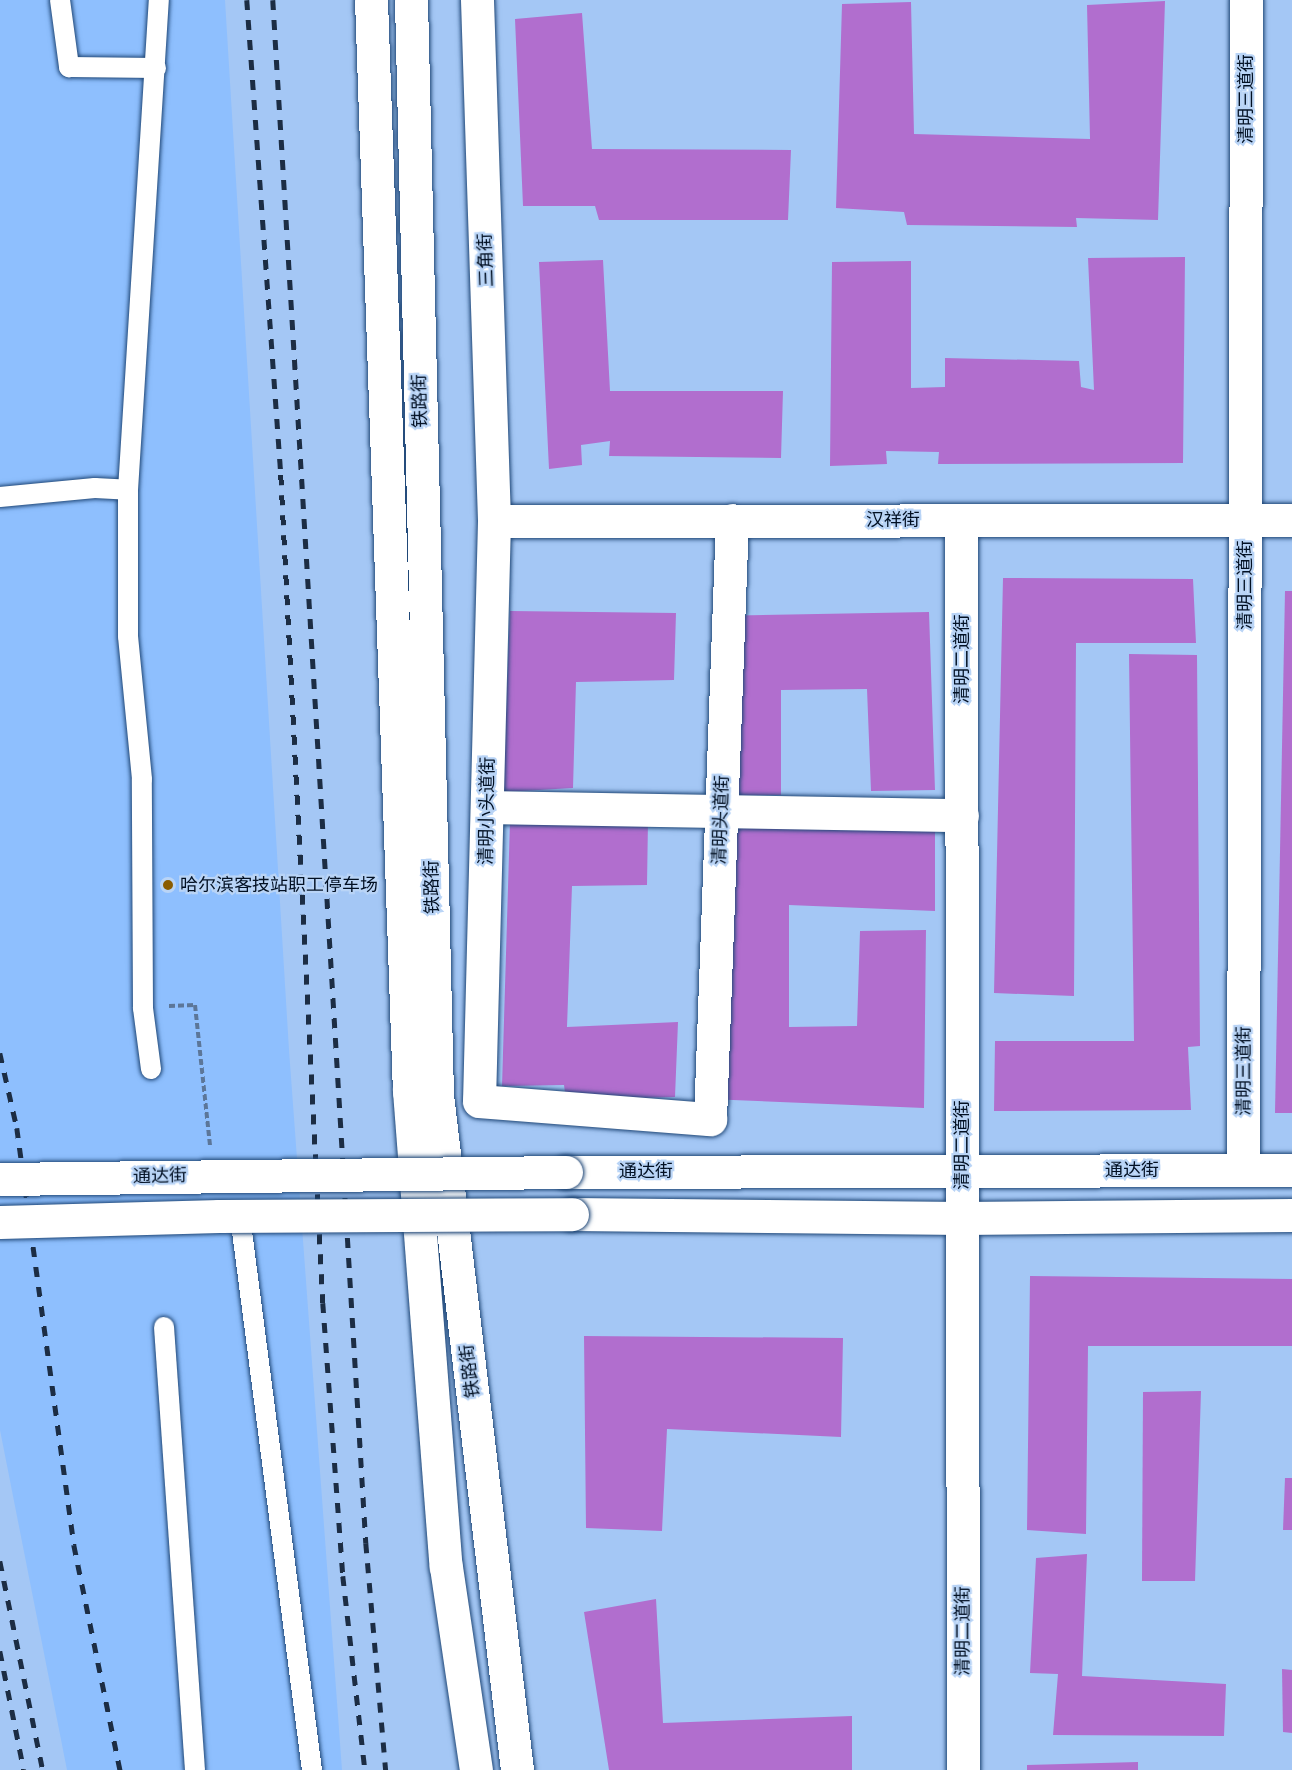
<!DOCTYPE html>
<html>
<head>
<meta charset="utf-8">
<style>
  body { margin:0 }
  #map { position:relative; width:1292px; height:1770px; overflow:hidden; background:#a4c7f5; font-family:"Fira Sans Condensed","Noto Sans SC",sans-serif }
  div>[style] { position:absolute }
  .built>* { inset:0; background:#8ebffe }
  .building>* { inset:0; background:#b16ece }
  .path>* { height:4px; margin-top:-2px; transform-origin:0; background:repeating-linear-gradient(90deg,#5c7698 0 6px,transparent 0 9px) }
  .roads { filter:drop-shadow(0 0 2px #1f4777) drop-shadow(0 0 2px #1f4777) }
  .lane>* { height:20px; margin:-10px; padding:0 10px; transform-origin:10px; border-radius:10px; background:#fff }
  .street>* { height:33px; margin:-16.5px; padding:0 16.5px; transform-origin:16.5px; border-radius:16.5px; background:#fff }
  .secondary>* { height:33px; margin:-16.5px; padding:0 16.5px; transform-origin:16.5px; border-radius:16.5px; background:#fff }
  .rail>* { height:4.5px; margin-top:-2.25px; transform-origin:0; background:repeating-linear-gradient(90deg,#1c2d44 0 10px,transparent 0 20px) }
  .bridges { filter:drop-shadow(0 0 2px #1f4777) drop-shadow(0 0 2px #1f4777) }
  .secondary-bridge>* { height:33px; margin:-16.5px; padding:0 16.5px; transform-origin:16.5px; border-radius:16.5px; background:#fff }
  .dots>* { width:16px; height:16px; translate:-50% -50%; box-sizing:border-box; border:3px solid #b9d4f6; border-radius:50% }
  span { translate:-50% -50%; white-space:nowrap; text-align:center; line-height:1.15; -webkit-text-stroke:4.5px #b9d4f6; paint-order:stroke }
  .street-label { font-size:18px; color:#021023 }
  .poi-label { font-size:18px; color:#021023 }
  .left { translate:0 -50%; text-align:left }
</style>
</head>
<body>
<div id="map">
  <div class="built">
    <i style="clip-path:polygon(0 0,225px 0,289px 1050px,342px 1770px,67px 1770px,0 1430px)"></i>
  </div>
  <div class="building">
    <i style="clip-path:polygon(1165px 1px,1158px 220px,1076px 218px,1077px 227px,907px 225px,904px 212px,836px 208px,842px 4px,911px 2px,914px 134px,1090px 139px,1087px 5px)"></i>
    <i style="clip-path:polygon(582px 13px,592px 149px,791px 150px,788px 220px,599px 220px,595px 206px,523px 206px,515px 19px)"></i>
    <i style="clip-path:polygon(1185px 257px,1183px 463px,938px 464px,939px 452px,886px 451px,887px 464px,830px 466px,832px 262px,911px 261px,911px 388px,945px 387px,945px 358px,1079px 361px,1081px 387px,1094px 390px,1088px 258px)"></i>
    <i style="clip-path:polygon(603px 260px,610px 391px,783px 391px,781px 458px,609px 456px,610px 441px,581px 445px,582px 465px,549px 469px,539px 262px)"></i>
    <i style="clip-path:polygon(1003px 578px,1193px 579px,1196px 643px,1076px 643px,1074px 996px,994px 993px)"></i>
    <i style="clip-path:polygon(1285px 591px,1292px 591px,1292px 1113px,1275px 1113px)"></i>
    <i style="clip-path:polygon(510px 611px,676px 613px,674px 680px,576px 682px,573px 788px,503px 792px)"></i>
    <i style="clip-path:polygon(929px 612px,935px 790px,871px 791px,867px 689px,781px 690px,781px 795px,710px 796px,714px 616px)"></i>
    <i style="clip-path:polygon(1129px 654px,1197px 655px,1200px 1046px,1188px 1047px,1191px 1110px,994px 1111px,995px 1041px,1134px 1041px)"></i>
    <i style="clip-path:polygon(648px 820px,647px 885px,572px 886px,567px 1027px,678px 1022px,675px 1097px,566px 1100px,564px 1085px,502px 1086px,510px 821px)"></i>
    <i style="clip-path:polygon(715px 821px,935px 826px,935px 911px,789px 905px,789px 1027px,857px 1026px,860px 931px,926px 930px,924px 1108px,708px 1099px)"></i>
    <i style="clip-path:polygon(1030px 1276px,1292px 1279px,1292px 1346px,1088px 1346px,1086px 1534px,1027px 1530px)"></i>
    <i style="clip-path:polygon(584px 1336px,843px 1338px,841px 1437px,667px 1429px,662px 1531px,586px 1528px)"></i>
    <i style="clip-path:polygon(1201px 1391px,1195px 1581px,1142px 1581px,1143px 1392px)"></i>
    <i style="clip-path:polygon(1285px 1478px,1292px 1478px,1292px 1530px,1283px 1530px)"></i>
    <i style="clip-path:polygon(1087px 1554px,1082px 1676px,1226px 1684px,1224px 1736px,1053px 1735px,1058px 1674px,1030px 1673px,1036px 1558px)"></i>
    <i style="clip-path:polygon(656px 1599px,663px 1723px,852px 1716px,852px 1770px,609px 1770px,584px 1612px)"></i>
    <i style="clip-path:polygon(1282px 1669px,1292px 1670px,1292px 1733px,1283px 1732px)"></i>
    <i style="clip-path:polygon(1138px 1762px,1138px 1770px,1027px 1770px,1027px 1765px)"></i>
  </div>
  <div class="path">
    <i style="left:169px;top:1006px;width:26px;rotate:-2deg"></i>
    <i style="left:195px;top:1005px;width:141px;rotate:83.9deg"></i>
  </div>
  <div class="roads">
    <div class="lane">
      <i style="left:60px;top:0;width:68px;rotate:82.3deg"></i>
      <i style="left:69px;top:67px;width:87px;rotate:0.7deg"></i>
      <i style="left:0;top:497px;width:95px;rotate:-5.4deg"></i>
      <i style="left:95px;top:488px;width:33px;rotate:3deg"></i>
      <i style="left:151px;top:1069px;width:62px;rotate:-97.5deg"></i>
      <i style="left:143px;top:1008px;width:229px;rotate:-90.3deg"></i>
      <i style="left:142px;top:779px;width:144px;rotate:-95.6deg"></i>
      <i style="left:128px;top:636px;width:146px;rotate:-90deg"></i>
      <i style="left:128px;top:490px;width:491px;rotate:-86.4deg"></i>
      <i style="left:240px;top:1216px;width:559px;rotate:82.6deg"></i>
      <i style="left:164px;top:1327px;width:444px;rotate:86deg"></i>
    </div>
    <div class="street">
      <i style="left:494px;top:521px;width:580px;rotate:91.48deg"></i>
      <i style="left:479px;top:1101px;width:232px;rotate:4.5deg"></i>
      <i style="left:710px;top:1119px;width:599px;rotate:-87.9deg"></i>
      <i style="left:487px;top:807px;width:475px;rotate:1deg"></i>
    </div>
    <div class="secondary">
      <i style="left:371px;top:0;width:1092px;rotate:88.01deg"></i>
      <i style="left:409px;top:1091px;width:477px;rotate:85.6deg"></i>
      <i style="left:446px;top:1567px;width:205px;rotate:81.6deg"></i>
      <i style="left:411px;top:0;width:1095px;rotate:88.64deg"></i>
      <i style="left:437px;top:1095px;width:680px;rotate:83.24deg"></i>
      <i style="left:477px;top:0;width:521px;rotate:88.13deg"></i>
      <i style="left:494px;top:521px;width:798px;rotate:-0.07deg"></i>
      <i style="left:961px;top:520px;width:1250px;rotate:89.91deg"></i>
      <i style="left:1243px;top:1169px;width:1169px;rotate:-89.85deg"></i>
      <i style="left:566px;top:1172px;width:726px;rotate:-0.16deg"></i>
      <i style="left:572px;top:1214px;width:390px;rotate:0.6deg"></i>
      <i style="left:962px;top:1218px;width:330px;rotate:-0.5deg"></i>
    </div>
  </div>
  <div class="rail">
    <i style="left:247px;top:0;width:476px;rotate:85.9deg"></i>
    <i style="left:281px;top:475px;width:829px;rotate:87.1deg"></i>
    <i style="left:323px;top:1303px;width:274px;rotate:85.8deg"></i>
    <i style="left:343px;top:1576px;width:195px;rotate:83.5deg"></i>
    <i style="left:273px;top:0;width:1546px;rotate:86.55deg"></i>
    <i style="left:366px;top:1543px;width:228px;rotate:85deg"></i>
    <i style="left:0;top:1053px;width:77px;rotate:77.2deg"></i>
    <i style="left:17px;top:1128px;width:421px;rotate:82.2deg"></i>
    <i style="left:74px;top:1545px;width:230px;rotate:78.4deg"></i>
    <i style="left:0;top:1561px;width:213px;rotate:78.4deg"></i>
    <i style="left:0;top:1651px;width:121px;rotate:78.6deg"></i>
  </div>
  <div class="bridges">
    <div class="secondary-bridge">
      <i style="left:0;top:1179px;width:566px;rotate:-0.71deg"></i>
      <i style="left:0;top:1222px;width:219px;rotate:-1.6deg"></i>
      <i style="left:219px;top:1216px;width:353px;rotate:-0.3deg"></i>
    </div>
  </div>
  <div class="dots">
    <i style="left:168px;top:885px;background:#8a5c00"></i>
  </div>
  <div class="street-label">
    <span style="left:1246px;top:99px;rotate:-90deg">清明三道街</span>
    <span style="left:486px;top:260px;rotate:-92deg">三角街</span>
    <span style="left:420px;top:401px;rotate:-91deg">铁路街</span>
    <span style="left:893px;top:520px">汉祥街</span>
    <span style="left:1245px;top:585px;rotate:-90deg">清明三道街</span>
    <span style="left:962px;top:659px;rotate:-90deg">清明二道街</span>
    <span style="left:487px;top:811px;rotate:-89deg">清明小头道街</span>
    <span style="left:721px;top:820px;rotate:-88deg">清明头道街</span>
    <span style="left:432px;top:887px;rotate:-91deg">铁路街</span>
    <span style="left:1244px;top:1071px;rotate:-90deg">清明三道街</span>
    <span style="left:962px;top:1145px;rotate:-90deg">清明二道街</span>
    <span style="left:1132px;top:1170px">通达街</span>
    <span style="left:646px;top:1171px">通达街</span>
    <span style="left:160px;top:1176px;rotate:-1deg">通达街</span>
    <span style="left:470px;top:1371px;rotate:-97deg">铁路街</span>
    <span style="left:963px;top:1631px;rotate:-90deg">清明二道街</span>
  </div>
  <div class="poi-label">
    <span class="left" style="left:180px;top:885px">哈尔滨客技站职工停车场</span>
  </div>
</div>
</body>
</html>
